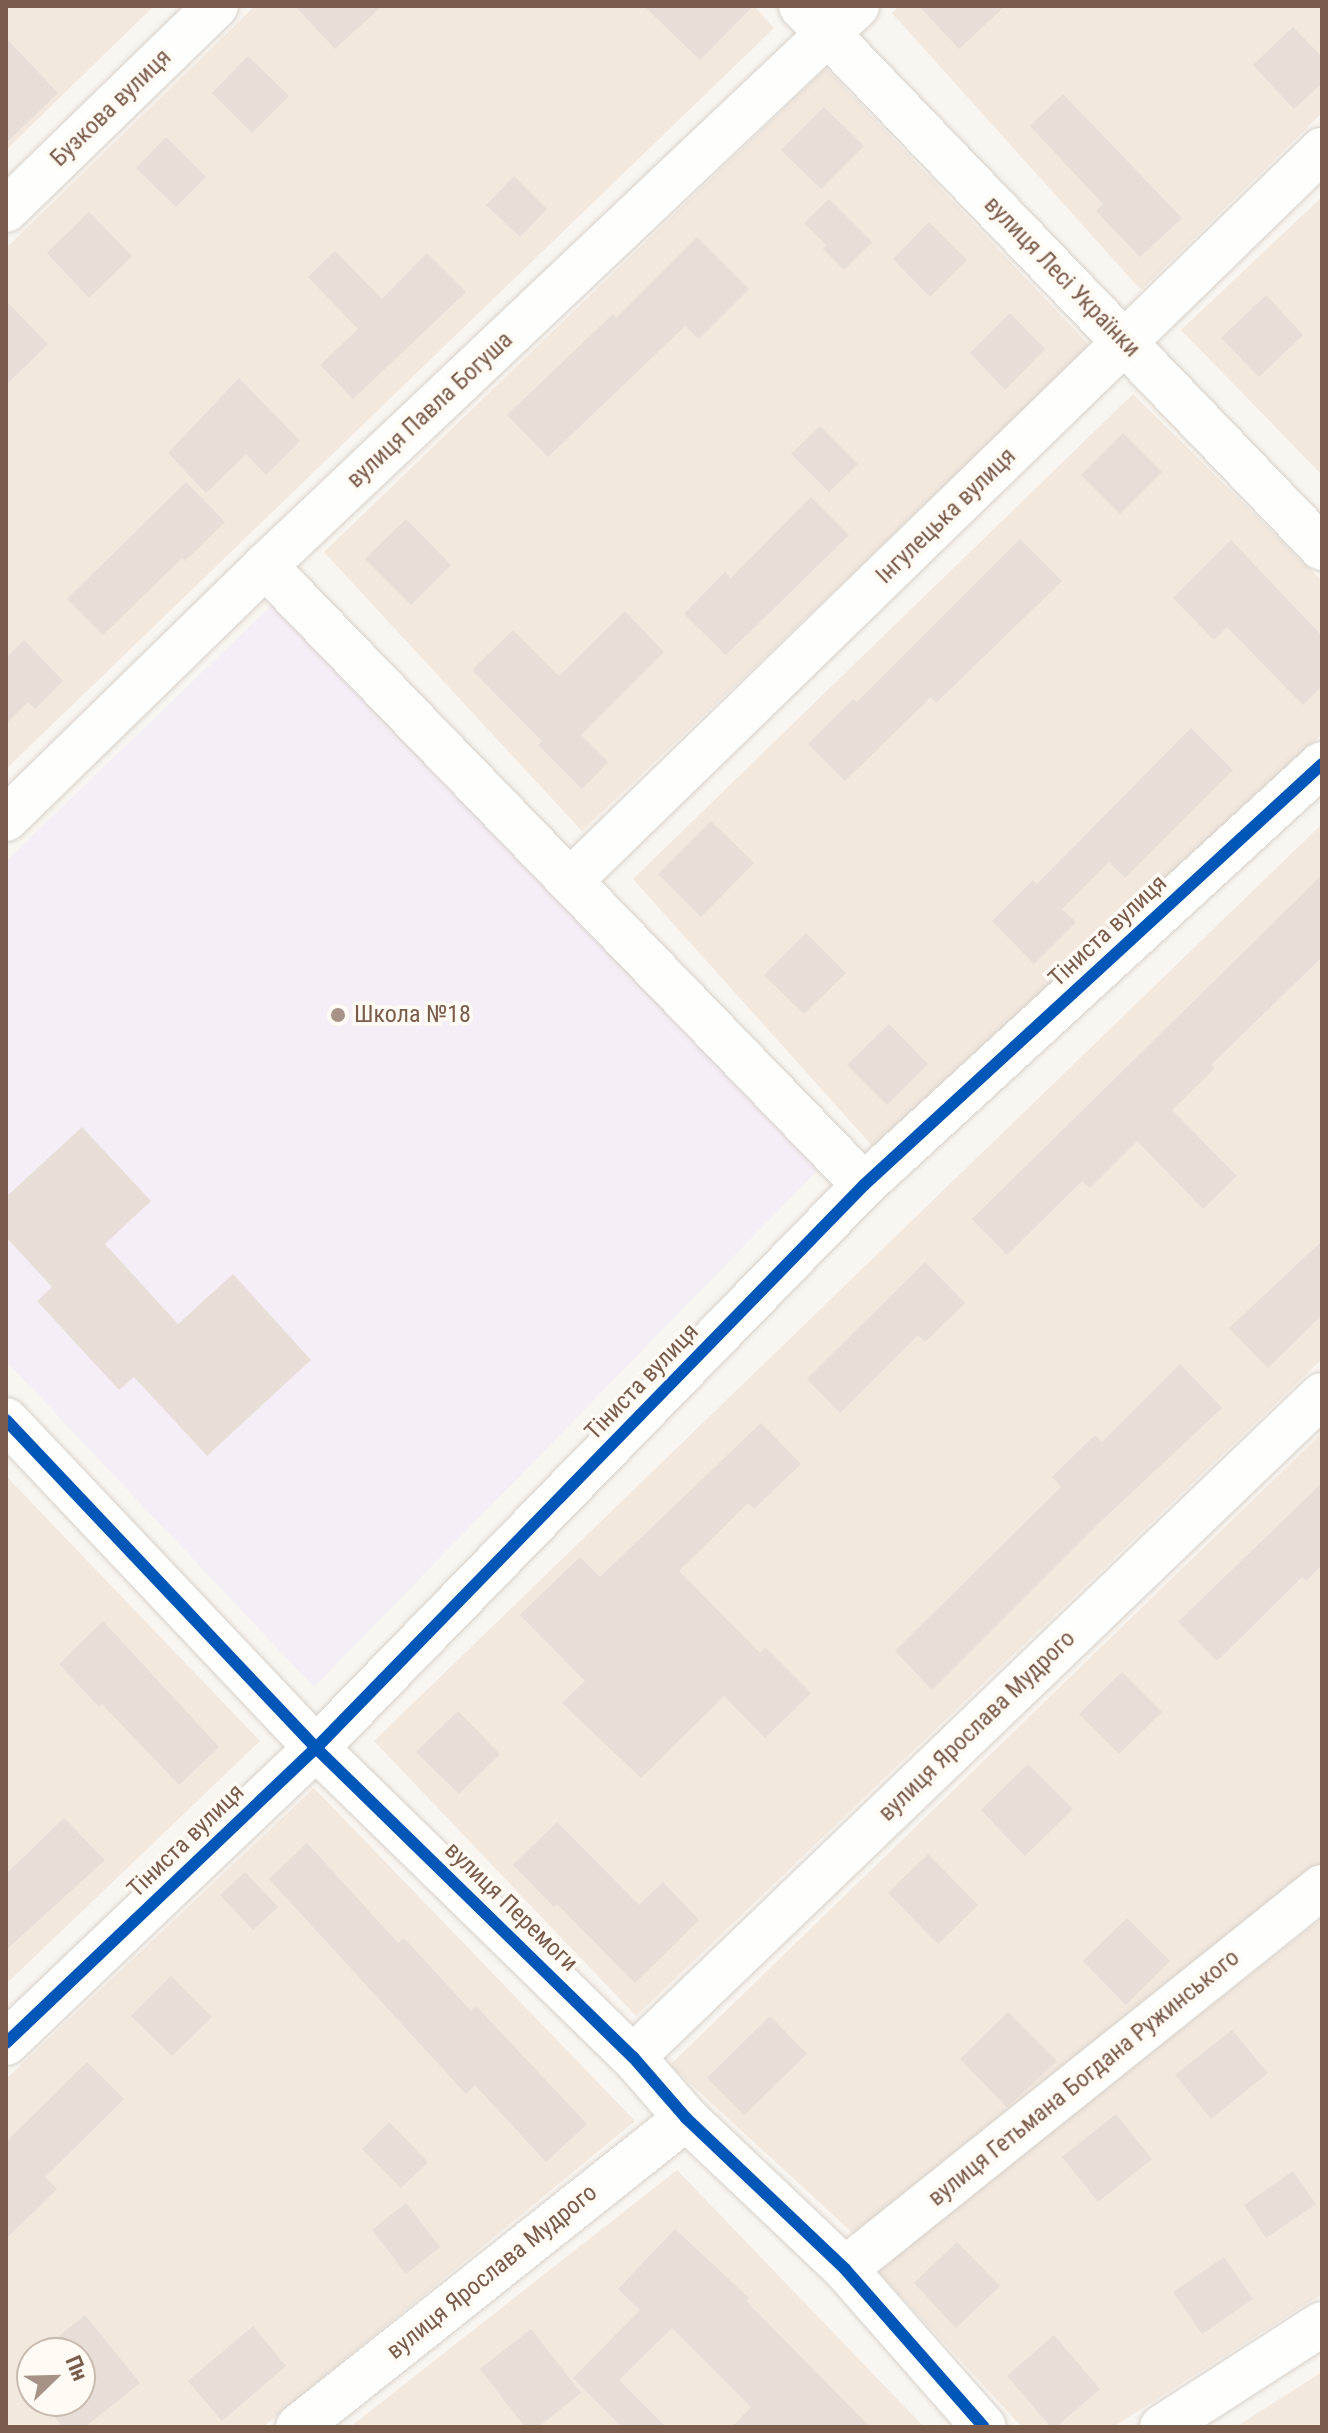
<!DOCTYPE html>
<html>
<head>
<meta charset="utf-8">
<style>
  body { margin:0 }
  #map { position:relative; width:1328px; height:2433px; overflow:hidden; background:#f9f5f0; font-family:"Roboto Condensed",sans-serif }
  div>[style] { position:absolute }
  .residential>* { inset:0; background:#f2e8de }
  .education>* { inset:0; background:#f6eef6 }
  .building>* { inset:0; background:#e6ded7 }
  .roads { filter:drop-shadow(0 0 2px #d7d1cb) drop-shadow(0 0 2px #d7d1cb) }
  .minor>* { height:44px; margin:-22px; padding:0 22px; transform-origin:22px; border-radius:22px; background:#fefefd }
  .cycleway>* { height:12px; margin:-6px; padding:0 6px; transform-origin:6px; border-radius:6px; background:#0057b8 }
  .dots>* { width:22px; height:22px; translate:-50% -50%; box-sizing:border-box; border:4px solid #fffaf3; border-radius:50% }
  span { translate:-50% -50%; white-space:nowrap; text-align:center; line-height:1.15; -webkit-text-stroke:7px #fffaf3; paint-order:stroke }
  .street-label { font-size:24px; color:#7a5c4d }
  .poi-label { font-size:24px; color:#7a5c4d }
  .left { translate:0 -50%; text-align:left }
  .frame { position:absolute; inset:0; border:8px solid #7a5c4d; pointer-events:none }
  .north { position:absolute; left:16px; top:2337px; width:80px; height:80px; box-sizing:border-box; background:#fffaf3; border:2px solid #cabbb1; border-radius:50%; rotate:67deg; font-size:22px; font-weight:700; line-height:32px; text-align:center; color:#7a5c4d }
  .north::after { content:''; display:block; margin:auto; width:28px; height:36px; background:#a69286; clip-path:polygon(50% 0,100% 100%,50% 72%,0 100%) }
</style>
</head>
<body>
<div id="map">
  <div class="residential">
    <i style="clip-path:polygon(6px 6px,154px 6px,6px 150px)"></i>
    <i style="clip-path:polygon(255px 6px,754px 6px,774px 28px,6px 769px,6px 248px)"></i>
    <i style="clip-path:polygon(899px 6px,1322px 6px,1322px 113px,1141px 290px,892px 13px)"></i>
    <i style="clip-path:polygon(826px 68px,1091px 347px,582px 831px,324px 552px)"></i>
    <i style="clip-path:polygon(1322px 197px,1322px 475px,1181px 330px)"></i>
    <i style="clip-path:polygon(1133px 394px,1322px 581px,1322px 734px,876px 1150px,633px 879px)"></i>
    <i style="clip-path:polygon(1322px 824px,1322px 1359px,636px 2016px,374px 1741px)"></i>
    <i style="clip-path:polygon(1322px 1433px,1322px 1872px,855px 2235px,670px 2065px)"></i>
    <i style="clip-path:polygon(6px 1476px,260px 1741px,6px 1984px)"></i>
    <i style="clip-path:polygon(evenodd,314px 1788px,635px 2121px,263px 2427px,6px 2427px,6px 2079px,314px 1788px,32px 2353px,80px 2353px,80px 2401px,32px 2401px,32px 2353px)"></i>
    <i style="clip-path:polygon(1322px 1918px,1322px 2294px,1113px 2427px,1022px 2427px,876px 2269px)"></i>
    <i style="clip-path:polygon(677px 2170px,924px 2427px,350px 2427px)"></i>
    <i style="clip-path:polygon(1322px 2372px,1322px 2427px,1236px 2427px)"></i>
  </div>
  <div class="education">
    <i style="clip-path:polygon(274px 603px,818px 1170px,314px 1687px,6px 1361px,6px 861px)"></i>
  </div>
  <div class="building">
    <i style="clip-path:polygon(295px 6px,382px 6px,335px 49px)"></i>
    <i style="clip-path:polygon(644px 6px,753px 6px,700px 60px)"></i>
    <i style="clip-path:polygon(919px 6px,1005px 6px,959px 49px)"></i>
    <i style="clip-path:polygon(1293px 27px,1322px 57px,1322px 83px,1294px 109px,1253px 65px)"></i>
    <i style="clip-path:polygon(6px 38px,58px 93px,6px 143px)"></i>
    <i style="clip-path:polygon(248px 56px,289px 96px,252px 133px,212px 93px)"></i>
    <i style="clip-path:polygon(1063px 94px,1182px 218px,1140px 257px,1096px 211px,1103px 204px,1030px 126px)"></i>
    <i style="clip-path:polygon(824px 107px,864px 146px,821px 189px,781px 150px)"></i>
    <i style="clip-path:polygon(166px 137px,206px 177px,176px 207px,136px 168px)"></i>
    <i style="clip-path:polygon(514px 176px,547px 209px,520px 237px,486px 205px)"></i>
    <i style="clip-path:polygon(829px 199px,872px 242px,844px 270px,823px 249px,826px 245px,804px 223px)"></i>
    <i style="clip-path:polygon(89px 212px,132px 256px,89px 298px,47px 253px)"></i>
    <i style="clip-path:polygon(929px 222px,967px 260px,930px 297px,893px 259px)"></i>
    <i style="clip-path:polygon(697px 237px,749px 289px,699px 339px,685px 326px,548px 457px,507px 415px,613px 314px,616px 318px)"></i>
    <i style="clip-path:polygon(335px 251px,382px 299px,427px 253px,466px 292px,353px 399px,320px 365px,358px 329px,308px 277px)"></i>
    <i style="clip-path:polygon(1266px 295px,1303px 335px,1259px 377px,1221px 338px)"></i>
    <i style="clip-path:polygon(6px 301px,48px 344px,6px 385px)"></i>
    <i style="clip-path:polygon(1010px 313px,1045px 349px,1005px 390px,970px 353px)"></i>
    <i style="clip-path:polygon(239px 378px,300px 441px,266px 475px,246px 454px,206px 493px,168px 453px)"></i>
    <i style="clip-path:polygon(820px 426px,858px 464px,829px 492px,791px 454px)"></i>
    <i style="clip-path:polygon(1123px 433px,1162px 472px,1120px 514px,1081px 475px)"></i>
    <i style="clip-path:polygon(186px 482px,225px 522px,185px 561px,182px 558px,103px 635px,67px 599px)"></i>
    <i style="clip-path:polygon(811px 497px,849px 535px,726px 655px,684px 614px,725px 572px,731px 578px)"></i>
    <i style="clip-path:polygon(406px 519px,451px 565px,411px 605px,365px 559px)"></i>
    <i style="clip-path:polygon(1020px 539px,1062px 581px,936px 703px,931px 697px,845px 781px,808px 744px,853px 699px,857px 702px)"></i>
    <i style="clip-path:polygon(1231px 540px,1322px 636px,1322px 686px,1303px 705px,1227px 627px,1214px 640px,1173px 598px)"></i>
    <i style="clip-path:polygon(625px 611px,664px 652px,581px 735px,608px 762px,582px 789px,538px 745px,542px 741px,472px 670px,513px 630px,559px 676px)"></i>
    <i style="clip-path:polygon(24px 640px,63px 681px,35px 709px,28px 702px,6px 724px,6px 658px)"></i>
    <i style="clip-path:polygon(1191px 728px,1233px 770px,1125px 878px,1109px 862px,1062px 909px,1076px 922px,1034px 964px,992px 921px,1033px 880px,1037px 884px)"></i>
    <i style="clip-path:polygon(711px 821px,754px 863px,701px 917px,658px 874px)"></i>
    <i style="clip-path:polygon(1322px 875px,1322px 957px,1211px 1065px,1215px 1068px,1172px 1110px,1237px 1176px,1203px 1209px,1137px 1141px,1090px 1188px,1082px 1181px,1007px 1255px,972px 1219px)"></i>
    <i style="clip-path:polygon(806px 933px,846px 973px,804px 1014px,764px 975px)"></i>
    <i style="clip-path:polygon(889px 1024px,928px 1064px,887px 1105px,847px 1065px)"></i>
    <i style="clip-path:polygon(82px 1127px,151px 1201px,105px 1244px,178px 1324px,233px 1274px,311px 1360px,207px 1456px,134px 1377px,119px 1390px,37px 1301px,52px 1287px,6px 1237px,6px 1197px)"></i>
    <i style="clip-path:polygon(1322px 1241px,1322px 1315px,1268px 1368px,1229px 1328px)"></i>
    <i style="clip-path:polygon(925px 1262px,965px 1303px,925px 1342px,918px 1335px,840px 1413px,807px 1379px)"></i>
    <i style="clip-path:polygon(1180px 1364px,1222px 1408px,1098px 1524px,932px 1690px,895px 1651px,1061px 1487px,1052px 1477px,1095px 1435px,1102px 1442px)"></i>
    <i style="clip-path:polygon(761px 1423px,801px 1464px,754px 1509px,748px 1503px,679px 1571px,760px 1653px,765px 1647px,811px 1693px,765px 1738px,724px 1696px,641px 1778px,562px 1703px,585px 1681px,520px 1615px,580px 1557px,600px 1577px)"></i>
    <i style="clip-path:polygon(1322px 1483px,1322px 1565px,1306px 1581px,1302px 1577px,1217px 1661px,1178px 1622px)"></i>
    <i style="clip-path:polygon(103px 1621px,219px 1747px,179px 1785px,102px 1704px,99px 1707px,59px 1664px)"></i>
    <i style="clip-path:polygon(1122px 1672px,1162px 1712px,1119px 1754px,1079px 1714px)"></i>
    <i style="clip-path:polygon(458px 1711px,500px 1754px,459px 1794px,416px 1752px)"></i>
    <i style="clip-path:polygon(1028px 1764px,1073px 1809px,1025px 1856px,981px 1810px)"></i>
    <i style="clip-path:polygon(64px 1818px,105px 1860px,6px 1950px,6px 1874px)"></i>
    <i style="clip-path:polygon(557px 1822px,639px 1905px,663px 1882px,699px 1920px,635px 1983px,557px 1904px,554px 1907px,513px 1865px)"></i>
    <i style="clip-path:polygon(307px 1843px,398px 1943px,404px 1938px,471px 2011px,476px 2006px,587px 2124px,546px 2162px,475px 2085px,466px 2094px,269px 1879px)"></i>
    <i style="clip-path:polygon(928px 1854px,978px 1905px,938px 1944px,888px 1893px)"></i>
    <i style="clip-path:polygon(245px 1872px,278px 1907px,253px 1930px,220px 1895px)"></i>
    <i style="clip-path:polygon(1127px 1918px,1170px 1961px,1126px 2005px,1083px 1961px)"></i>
    <i style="clip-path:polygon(171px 1976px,212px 2017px,172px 2056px,131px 2016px)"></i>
    <i style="clip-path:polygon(1008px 2012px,1057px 2061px,1007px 2107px,960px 2059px)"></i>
    <i style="clip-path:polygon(770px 2016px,807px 2054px,744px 2115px,707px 2078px)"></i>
    <i style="clip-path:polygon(1232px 2030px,1268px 2073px,1211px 2119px,1175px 2075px)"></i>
    <i style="clip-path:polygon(87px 2062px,124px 2099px,45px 2177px,57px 2189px,6px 2239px,6px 2142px)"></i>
    <i style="clip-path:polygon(1116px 2114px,1152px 2159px,1098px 2202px,1062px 2157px)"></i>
    <i style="clip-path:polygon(389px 2122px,428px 2162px,401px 2188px,362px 2149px)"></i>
    <i style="clip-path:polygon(1293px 2171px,1316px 2204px,1266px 2238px,1244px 2205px)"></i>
    <i style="clip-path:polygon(406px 2203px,440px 2247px,406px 2274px,372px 2230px)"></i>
    <i style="clip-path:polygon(675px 2229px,749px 2298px,746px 2301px,870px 2427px,732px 2427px,751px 2407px,672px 2328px,619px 2380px,666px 2427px,622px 2427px,573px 2378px,640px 2310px,618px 2289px)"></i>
    <i style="clip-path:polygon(957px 2242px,1000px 2286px,956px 2328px,914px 2283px)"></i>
    <i style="clip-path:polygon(1224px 2257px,1253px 2299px,1202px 2334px,1173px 2292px)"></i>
    <i style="clip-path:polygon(85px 2315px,140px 2383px,85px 2427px,63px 2427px,42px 2401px,80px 2401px,80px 2353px,38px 2353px)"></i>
    <i style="clip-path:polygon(253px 2326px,286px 2366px,222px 2421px,188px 2381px)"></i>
    <i style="clip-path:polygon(531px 2329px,581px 2393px,538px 2427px,525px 2427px,480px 2369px)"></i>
    <i style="clip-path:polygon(1054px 2335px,1100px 2389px,1056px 2427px,1051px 2427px,1007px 2376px)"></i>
    <i style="clip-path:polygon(32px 2357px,32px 2388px,17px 2369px)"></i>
  </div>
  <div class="roads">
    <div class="minor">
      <i style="left:801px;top:6px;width:752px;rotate:46.13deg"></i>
      <i style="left:6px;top:210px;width:293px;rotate:-44.2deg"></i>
      <i style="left:265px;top:566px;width:861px;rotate:45.94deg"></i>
      <i style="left:6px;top:819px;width:362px;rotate:-44.3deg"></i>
      <i style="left:265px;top:566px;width:815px;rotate:-43.41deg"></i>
      <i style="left:570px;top:881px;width:1049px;rotate:-44.19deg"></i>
      <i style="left:6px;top:1420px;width:451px;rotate:46.6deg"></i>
      <i style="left:316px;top:1748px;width:443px;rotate:44.3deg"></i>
      <i style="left:633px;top:2057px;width:81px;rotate:49deg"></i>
      <i style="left:686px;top:2118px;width:219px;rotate:43.5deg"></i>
      <i style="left:845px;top:2269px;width:210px;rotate:48.7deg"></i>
      <i style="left:6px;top:2043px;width:428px;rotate:-43.6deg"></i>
      <i style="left:316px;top:1748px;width:786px;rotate:-45.77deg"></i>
      <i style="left:864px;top:1185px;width:622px;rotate:-42.59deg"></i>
      <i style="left:633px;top:2057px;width:955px;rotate:-43.86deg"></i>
      <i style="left:845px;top:2269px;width:611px;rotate:-38.69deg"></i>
      <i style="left:298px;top:2427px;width:496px;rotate:-38.5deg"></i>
      <i style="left:1162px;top:2427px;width:190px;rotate:-32.8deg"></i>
    </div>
  </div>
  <div class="cycleway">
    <i style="left:6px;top:1420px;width:451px;rotate:46.6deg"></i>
    <i style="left:316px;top:1748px;width:443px;rotate:44.3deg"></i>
    <i style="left:633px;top:2057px;width:81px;rotate:49deg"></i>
    <i style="left:686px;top:2118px;width:219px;rotate:43.5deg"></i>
    <i style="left:845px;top:2269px;width:210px;rotate:48.7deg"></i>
    <i style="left:6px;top:2043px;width:428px;rotate:-43.6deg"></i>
    <i style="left:316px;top:1748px;width:786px;rotate:-45.77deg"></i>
    <i style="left:864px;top:1185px;width:622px;rotate:-42.59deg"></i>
  </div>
  <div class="dots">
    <i style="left:338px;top:1015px;background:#a69286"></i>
  </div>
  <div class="street-label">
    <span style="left:111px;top:108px;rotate:-44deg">Бузкова вулиця</span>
    <span style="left:1062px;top:277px;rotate:46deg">вулиця Лесі Українки</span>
    <span style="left:430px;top:410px;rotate:-43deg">вулиця Павла Богуша</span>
    <span style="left:946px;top:516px;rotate:-44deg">Інгулецька вулиця</span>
    <span style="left:1108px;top:931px;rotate:-43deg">Тіниста вулиця</span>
    <span style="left:642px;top:1382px;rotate:-46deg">Тіниста вулиця</span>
    <span style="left:977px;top:1726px;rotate:-44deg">вулиця Ярослава Мудрого</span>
    <span style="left:186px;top:1841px;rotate:-44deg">Тіниста вулиця</span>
    <span style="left:511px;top:1907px;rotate:44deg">вулиця Перемоги</span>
    <span style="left:1084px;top:2078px;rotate:-39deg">вулиця Гетьмана Богдана Ружинського</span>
    <span style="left:492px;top:2272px;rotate:-39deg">вулиця Ярослава Мудрого</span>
  </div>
  <div class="poi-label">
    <span class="left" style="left:354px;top:1015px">Школа №18</span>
  </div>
  <div class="frame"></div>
  <div class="north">Пн</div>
</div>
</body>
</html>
